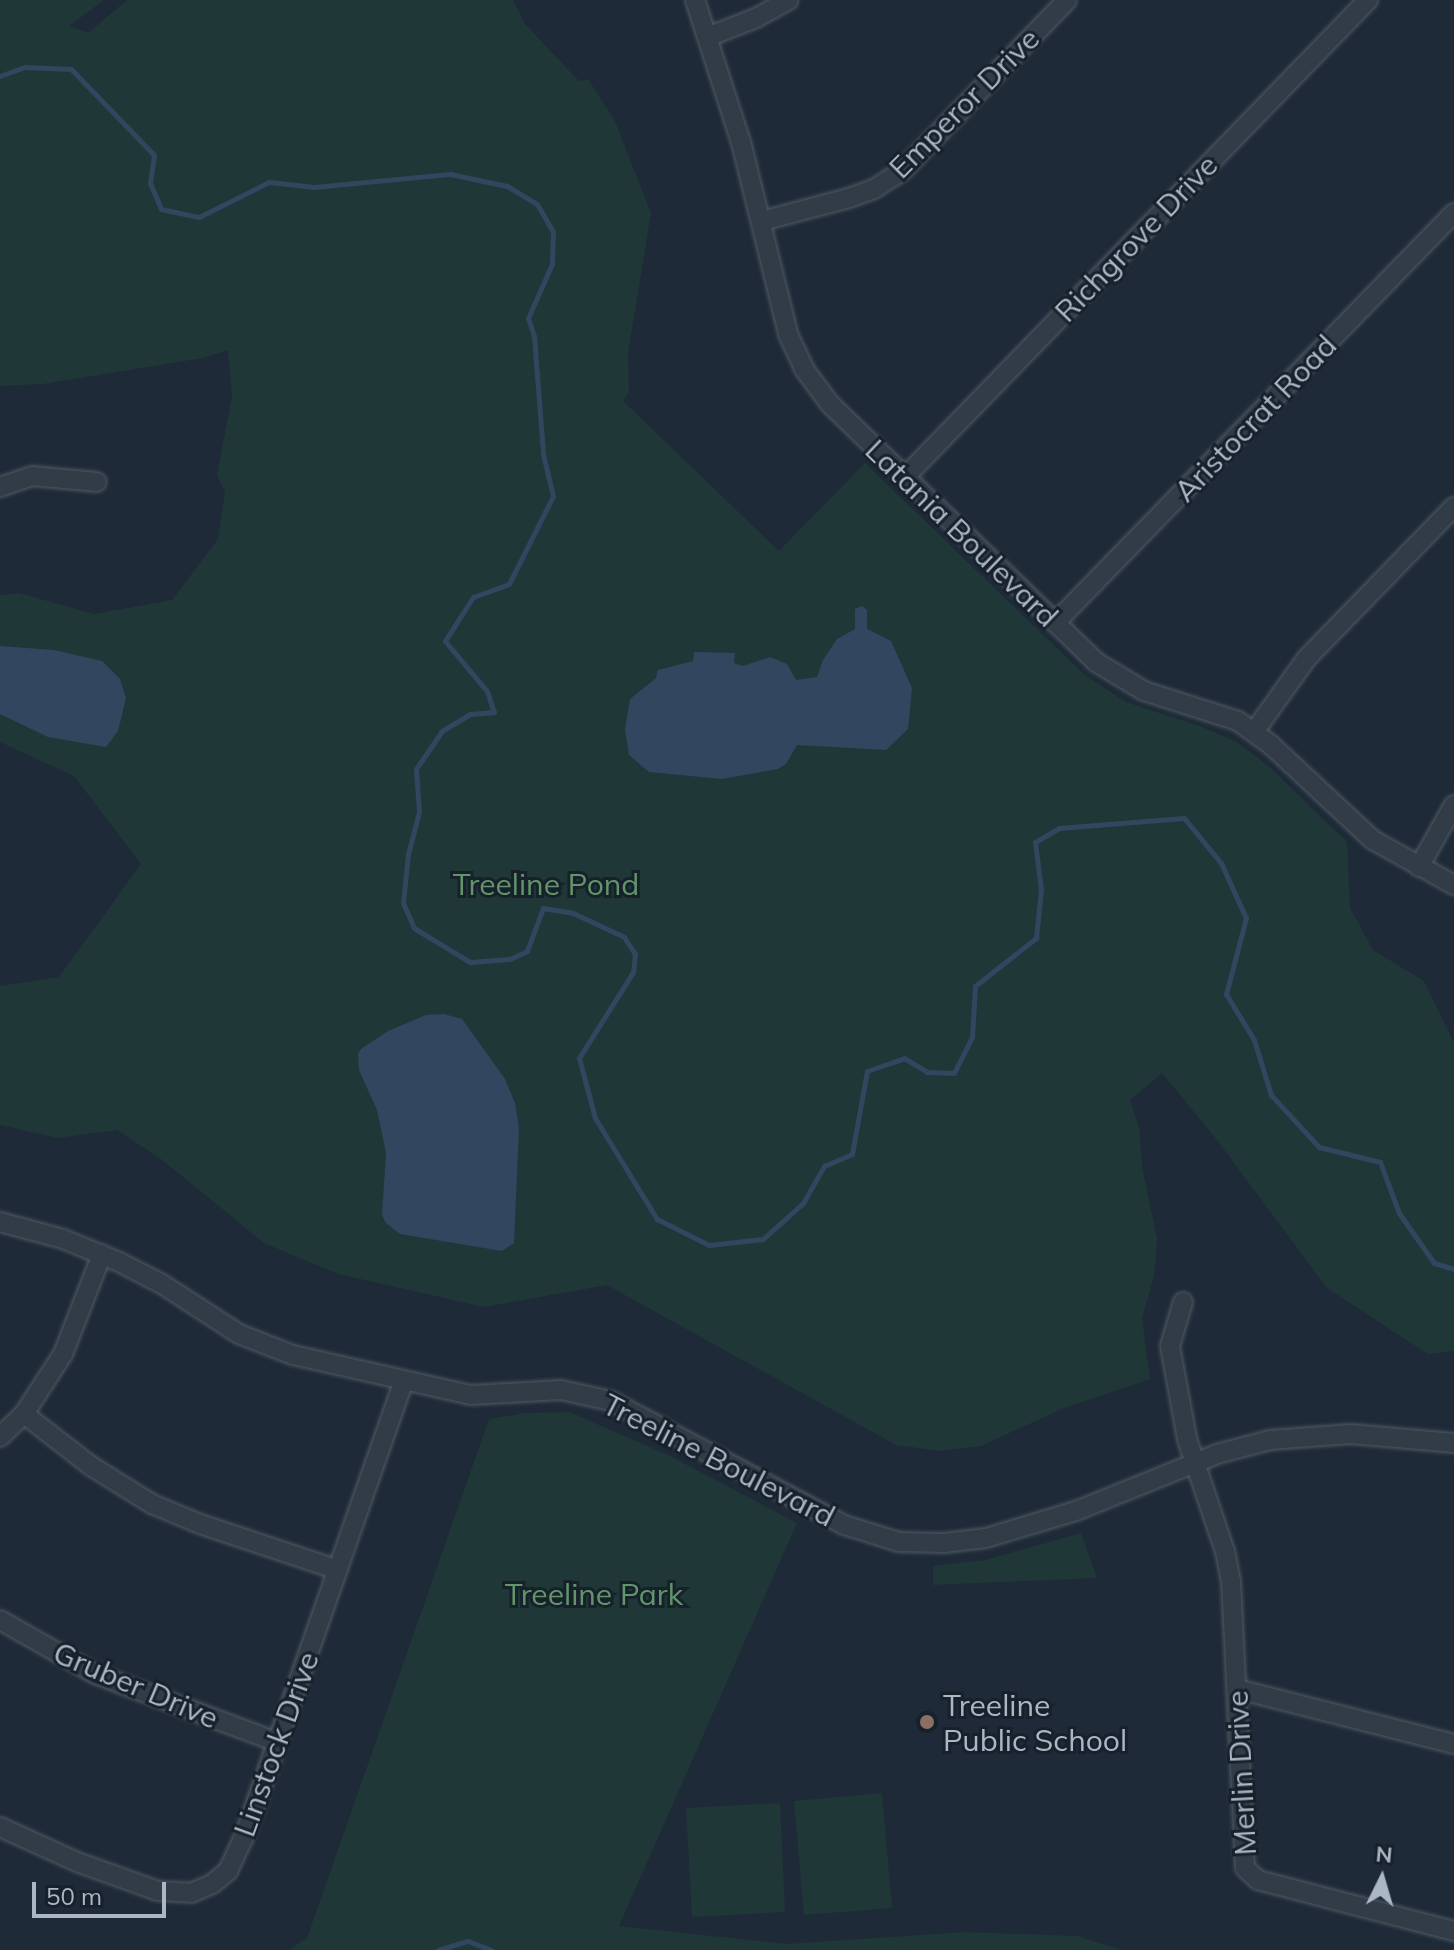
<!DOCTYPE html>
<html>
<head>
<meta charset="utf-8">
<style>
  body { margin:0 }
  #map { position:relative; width:1454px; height:1950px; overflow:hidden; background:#1e2a37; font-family:Mulish,sans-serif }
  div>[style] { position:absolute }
  .green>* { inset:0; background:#203738 }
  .water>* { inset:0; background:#30475f }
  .stream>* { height:5px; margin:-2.5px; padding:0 2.5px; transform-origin:2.5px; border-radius:2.5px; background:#30475f }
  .roads { filter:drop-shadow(0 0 2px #4f5a65) drop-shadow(0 0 2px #4f5a65) }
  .minor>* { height:18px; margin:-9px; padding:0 9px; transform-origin:9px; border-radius:9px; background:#323c47 }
  .dots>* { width:22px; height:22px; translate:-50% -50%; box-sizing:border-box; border:4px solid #17212b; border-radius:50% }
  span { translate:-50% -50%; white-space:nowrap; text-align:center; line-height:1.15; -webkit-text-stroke:6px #17212b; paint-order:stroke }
  .street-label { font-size:30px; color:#abb7c4 }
  .park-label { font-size:30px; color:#62956a }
  .poi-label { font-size:30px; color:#abb7c4 }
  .left { translate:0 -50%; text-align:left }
  .north { position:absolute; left:1342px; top:1838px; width:80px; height:80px; -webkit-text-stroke:6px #17212b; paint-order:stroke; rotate:5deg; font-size:22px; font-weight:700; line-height:32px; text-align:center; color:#abb7c4 }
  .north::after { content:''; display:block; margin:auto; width:28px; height:36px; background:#abb7c4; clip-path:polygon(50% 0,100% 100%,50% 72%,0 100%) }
  .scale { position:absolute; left:32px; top:1882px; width:134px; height:36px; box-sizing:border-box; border:4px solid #abb7c4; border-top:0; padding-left:10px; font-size:24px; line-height:28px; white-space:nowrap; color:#abb7c4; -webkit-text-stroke:6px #17212b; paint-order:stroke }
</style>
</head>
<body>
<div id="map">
  <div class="green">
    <i style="clip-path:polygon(0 0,104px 0,69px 26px,88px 33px,127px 0,513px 0,525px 24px,579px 81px,588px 79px,615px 121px,651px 213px,628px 353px,629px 392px,623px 401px,779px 551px,865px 463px,1085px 675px,1126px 702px,1200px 726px,1237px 742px,1271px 768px,1347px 842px,1350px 908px,1373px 950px,1424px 981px,1454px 1043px,1454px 1351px,1428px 1354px,1327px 1288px,1217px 1140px,1162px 1073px,1130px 1100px,1139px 1127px,1142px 1166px,1157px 1239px,1154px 1276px,1142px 1318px,1150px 1379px,1064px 1408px,981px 1446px,940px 1451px,896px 1445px,607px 1285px,484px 1307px,338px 1274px,264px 1243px,161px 1159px,117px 1130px,58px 1138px,0 1125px,0 986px,59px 977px,141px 864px,74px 776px,0 742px,0 595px,19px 593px,94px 614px,172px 600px,218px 539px,225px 492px,217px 475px,232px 396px,228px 350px,203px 358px,43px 384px,0 386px)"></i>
    <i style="clip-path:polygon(569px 1412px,666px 1454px,797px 1523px,619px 1926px,788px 1944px,964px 1932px,1077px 1936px,1122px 1950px,289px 1950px,307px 1938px,489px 1419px,526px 1413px)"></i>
    <i style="clip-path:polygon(1081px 1533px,1097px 1578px,933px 1585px,933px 1566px,985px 1560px)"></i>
    <i style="clip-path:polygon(882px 1793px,892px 1908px,804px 1915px,794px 1801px)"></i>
    <i style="clip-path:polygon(780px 1803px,785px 1912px,692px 1917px,686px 1808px)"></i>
  </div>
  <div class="water">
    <i style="clip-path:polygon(862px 606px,867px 610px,867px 629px,891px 641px,912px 688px,908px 729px,886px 750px,797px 745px,786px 764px,778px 769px,722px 779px,649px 772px,629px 755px,625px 729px,630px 699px,656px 678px,658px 670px,693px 661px,694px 652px,735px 653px,734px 663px,743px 666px,770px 657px,787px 664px,796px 680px,817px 677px,823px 660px,837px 639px,855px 629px,855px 609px)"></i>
    <i style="clip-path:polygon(0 646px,54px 650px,102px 661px,120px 679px,126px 698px,118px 731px,106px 747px,48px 737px,0 714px)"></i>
    <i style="clip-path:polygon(444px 1014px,462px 1019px,505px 1079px,515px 1103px,519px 1128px,514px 1243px,502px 1251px,400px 1234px,386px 1223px,382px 1215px,386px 1153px,377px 1110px,359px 1070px,358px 1054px,361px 1049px,388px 1031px,426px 1015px)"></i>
  </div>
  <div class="stream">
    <i style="left:0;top:76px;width:27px;rotate:-20deg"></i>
    <i style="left:25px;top:67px;width:46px;rotate:2.5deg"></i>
    <i style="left:71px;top:69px;width:120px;rotate:46deg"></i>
    <i style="left:154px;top:155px;width:28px;rotate:98deg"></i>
    <i style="left:150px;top:183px;width:28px;rotate:67deg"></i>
    <i style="left:161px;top:209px;width:39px;rotate:12deg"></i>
    <i style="left:199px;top:217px;width:78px;rotate:-26.6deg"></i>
    <i style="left:269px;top:182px;width:45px;rotate:6.3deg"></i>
    <i style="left:314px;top:187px;width:137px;rotate:-5.5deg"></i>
    <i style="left:450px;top:174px;width:58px;rotate:11.9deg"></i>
    <i style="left:507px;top:186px;width:35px;rotate:31deg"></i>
    <i style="left:537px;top:204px;width:32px;rotate:60deg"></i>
    <i style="left:553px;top:232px;width:32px;rotate:92deg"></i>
    <i style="left:552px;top:264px;width:59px;rotate:114deg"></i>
    <i style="left:528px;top:318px;width:19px;rotate:72deg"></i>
    <i style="left:534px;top:336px;width:118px;rotate:85.6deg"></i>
    <i style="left:543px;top:454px;width:43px;rotate:76.6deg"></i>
    <i style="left:553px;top:496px;width:98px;rotate:116.6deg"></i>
    <i style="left:509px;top:584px;width:38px;rotate:160deg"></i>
    <i style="left:473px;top:597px;width:52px;rotate:122.5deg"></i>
    <i style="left:445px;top:641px;width:65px;rotate:50deg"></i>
    <i style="left:487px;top:691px;width:22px;rotate:72deg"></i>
    <i style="left:494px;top:712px;width:24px;rotate:175deg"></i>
    <i style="left:470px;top:714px;width:33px;rotate:149deg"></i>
    <i style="left:442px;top:731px;width:46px;rotate:124.4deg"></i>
    <i style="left:416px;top:769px;width:43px;rotate:86deg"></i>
    <i style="left:419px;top:812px;width:43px;rotate:104.7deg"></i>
    <i style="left:408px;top:854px;width:49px;rotate:95.8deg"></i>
    <i style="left:403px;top:903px;width:27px;rotate:66deg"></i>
    <i style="left:414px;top:928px;width:66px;rotate:31.3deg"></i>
    <i style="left:470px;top:962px;width:40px;rotate:-4.3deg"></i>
    <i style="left:510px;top:959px;width:19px;rotate:-25deg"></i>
    <i style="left:527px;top:951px;width:46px;rotate:-69.6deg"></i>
    <i style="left:543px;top:908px;width:30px;rotate:9deg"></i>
    <i style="left:573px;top:913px;width:56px;rotate:25.2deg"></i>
    <i style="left:624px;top:937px;width:20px;rotate:57deg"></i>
    <i style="left:635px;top:954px;width:18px;rotate:96deg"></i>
    <i style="left:633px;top:972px;width:102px;rotate:122.1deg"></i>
    <i style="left:579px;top:1058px;width:62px;rotate:75.1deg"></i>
    <i style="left:595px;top:1118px;width:119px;rotate:58.5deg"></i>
    <i style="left:657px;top:1219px;width:58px;rotate:26.6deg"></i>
    <i style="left:709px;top:1245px;width:54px;rotate:-6.3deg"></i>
    <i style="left:763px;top:1239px;width:54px;rotate:-42deg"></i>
    <i style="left:803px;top:1203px;width:43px;rotate:-60.4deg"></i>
    <i style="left:824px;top:1166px;width:30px;rotate:-23deg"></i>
    <i style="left:852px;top:1154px;width:84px;rotate:-79.8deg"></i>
    <i style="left:867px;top:1071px;width:39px;rotate:-19deg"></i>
    <i style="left:904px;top:1058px;width:27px;rotate:31deg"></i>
    <i style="left:927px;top:1072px;width:27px;rotate:2deg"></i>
    <i style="left:954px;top:1073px;width:40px;rotate:-63.4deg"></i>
    <i style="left:972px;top:1037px;width:51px;rotate:-86.6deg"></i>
    <i style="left:975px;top:986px;width:78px;rotate:-38.2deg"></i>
    <i style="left:1036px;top:938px;width:48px;rotate:-84.1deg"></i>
    <i style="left:1041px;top:890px;width:48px;rotate:-97.1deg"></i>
    <i style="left:1035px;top:842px;width:28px;rotate:-30deg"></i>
    <i style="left:1059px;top:828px;width:125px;rotate:-4.6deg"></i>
    <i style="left:1184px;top:818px;width:58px;rotate:50.6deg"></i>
    <i style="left:1221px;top:863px;width:60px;rotate:65.6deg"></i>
    <i style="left:1246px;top:918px;width:79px;rotate:104.7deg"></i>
    <i style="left:1226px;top:994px;width:54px;rotate:58.7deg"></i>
    <i style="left:1254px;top:1040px;width:58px;rotate:72.8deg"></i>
    <i style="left:1271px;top:1095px;width:71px;rotate:47.3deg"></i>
    <i style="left:1319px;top:1147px;width:63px;rotate:13.8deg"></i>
    <i style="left:1380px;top:1162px;width:54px;rotate:69.6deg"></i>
    <i style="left:1399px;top:1213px;width:61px;rotate:55deg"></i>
    <i style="left:1434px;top:1263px;width:21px;rotate:17deg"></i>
    <i style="left:438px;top:1950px;width:31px;rotate:-17deg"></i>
    <i style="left:468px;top:1941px;width:25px;rotate:21deg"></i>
  </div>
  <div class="roads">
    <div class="minor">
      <i style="left:695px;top:0;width:149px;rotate:72.1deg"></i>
      <i style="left:741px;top:142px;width:198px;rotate:76.2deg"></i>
      <i style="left:788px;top:334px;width:38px;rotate:65deg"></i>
      <i style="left:804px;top:369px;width:44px;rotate:53.4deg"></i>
      <i style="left:830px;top:404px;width:371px;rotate:44.1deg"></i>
      <i style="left:1096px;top:662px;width:56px;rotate:31.1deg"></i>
      <i style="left:1144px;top:691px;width:99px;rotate:17.7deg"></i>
      <i style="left:1238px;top:721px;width:41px;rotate:36deg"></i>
      <i style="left:1271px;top:745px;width:139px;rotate:43deg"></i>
      <i style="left:1373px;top:840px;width:93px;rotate:29.1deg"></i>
      <i style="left:710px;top:36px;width:49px;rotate:-21.4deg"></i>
      <i style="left:756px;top:18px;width:37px;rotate:-29deg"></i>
      <i style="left:762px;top:221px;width:90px;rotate:-14.8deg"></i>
      <i style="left:849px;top:198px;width:27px;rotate:-20deg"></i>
      <i style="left:874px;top:189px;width:35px;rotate:-33deg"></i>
      <i style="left:903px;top:170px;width:236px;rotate:-46deg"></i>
      <i style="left:905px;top:477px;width:665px;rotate:-45.85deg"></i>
      <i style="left:0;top:487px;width:34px;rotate:-19deg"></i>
      <i style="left:32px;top:476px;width:65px;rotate:5.3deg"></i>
      <i style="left:1055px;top:623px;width:572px;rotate:-45.78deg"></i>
      <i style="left:1254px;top:732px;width:91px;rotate:-54.4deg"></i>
      <i style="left:1307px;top:658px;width:211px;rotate:-45.8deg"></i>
      <i style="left:1419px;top:867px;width:71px;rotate:-60.6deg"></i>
      <i style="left:0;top:1222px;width:65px;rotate:15.1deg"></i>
      <i style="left:63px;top:1239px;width:61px;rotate:22.3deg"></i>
      <i style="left:119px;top:1262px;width:48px;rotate:27.1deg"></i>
      <i style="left:162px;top:1284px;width:92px;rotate:33deg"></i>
      <i style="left:239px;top:1334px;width:58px;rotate:21.3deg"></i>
      <i style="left:293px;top:1355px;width:182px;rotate:12.7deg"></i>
      <i style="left:471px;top:1395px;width:90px;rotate:-3.2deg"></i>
      <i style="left:561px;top:1390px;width:51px;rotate:12.4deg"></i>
      <i style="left:611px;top:1401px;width:264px;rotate:28deg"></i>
      <i style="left:844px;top:1525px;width:58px;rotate:17.2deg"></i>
      <i style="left:899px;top:1542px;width:45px;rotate:1.3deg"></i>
      <i style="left:944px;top:1543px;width:42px;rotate:-6.8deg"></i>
      <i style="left:986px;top:1538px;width:94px;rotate:-16.7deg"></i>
      <i style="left:1076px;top:1511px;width:152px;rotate:-22deg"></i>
      <i style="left:1217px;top:1454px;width:55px;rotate:-14.8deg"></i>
      <i style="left:1270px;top:1440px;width:81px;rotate:-4.2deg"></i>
      <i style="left:1351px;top:1434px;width:103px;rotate:5deg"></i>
      <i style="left:1183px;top:1302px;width:46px;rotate:106.5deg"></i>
      <i style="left:1170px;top:1346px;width:95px;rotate:79.6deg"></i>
      <i style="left:1187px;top:1439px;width:118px;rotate:71.3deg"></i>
      <i style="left:1225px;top:1551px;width:31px;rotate:79deg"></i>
      <i style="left:1231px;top:1581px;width:287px;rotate:87.2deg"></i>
      <i style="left:1245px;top:1868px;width:18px;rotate:43deg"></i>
      <i style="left:1258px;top:1880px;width:203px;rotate:14.6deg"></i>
      <i style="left:24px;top:1414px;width:85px;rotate:37.8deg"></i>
      <i style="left:91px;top:1466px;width:72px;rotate:31.9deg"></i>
      <i style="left:152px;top:1504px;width:52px;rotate:22.6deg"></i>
      <i style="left:200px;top:1524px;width:145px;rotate:18.4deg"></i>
      <i style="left:0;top:1437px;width:33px;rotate:-44deg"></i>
      <i style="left:24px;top:1414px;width:72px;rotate:-57deg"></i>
      <i style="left:63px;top:1354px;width:107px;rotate:-68.7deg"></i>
      <i style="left:0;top:1620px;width:109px;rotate:29.6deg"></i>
      <i style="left:95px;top:1674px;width:194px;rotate:20.5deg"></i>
      <i style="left:1237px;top:1689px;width:224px;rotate:14.2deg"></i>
      <i style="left:0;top:1827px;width:85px;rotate:24.4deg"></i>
      <i style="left:77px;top:1862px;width:86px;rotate:19.7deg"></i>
      <i style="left:158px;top:1891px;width:33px;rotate:3deg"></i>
      <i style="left:191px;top:1893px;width:23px;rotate:-23deg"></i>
      <i style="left:212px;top:1884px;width:21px;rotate:-39deg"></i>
      <i style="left:228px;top:1871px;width:38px;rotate:-65deg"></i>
      <i style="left:244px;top:1837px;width:483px;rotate:-70.7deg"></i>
    </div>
  </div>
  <div class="dots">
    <i style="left:927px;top:1722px;background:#8d6e63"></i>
  </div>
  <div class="street-label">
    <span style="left:964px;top:103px;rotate:-45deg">Emperor Drive</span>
    <span style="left:1136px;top:238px;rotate:-46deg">Richgrove Drive</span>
    <span style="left:1255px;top:418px;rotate:-46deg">Aristocrat Road</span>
    <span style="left:962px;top:533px;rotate:44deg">Latania Boulevard</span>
    <span style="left:719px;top:1460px;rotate:27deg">Treeline Boulevard</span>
    <span style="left:136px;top:1685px;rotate:23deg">Gruber Drive</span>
    <span style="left:276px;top:1744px;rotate:-70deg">Linstock Drive</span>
    <span style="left:1241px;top:1773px;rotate:-93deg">Merlin Drive</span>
  </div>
  <div class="park-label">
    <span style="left:546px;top:884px">Treeline Pond</span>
    <span style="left:594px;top:1594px">Treeline Park</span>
  </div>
  <div class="poi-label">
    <span class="left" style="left:943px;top:1722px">Treeline<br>Public School</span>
  </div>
  <div class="north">N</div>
  <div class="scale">50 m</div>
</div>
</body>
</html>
